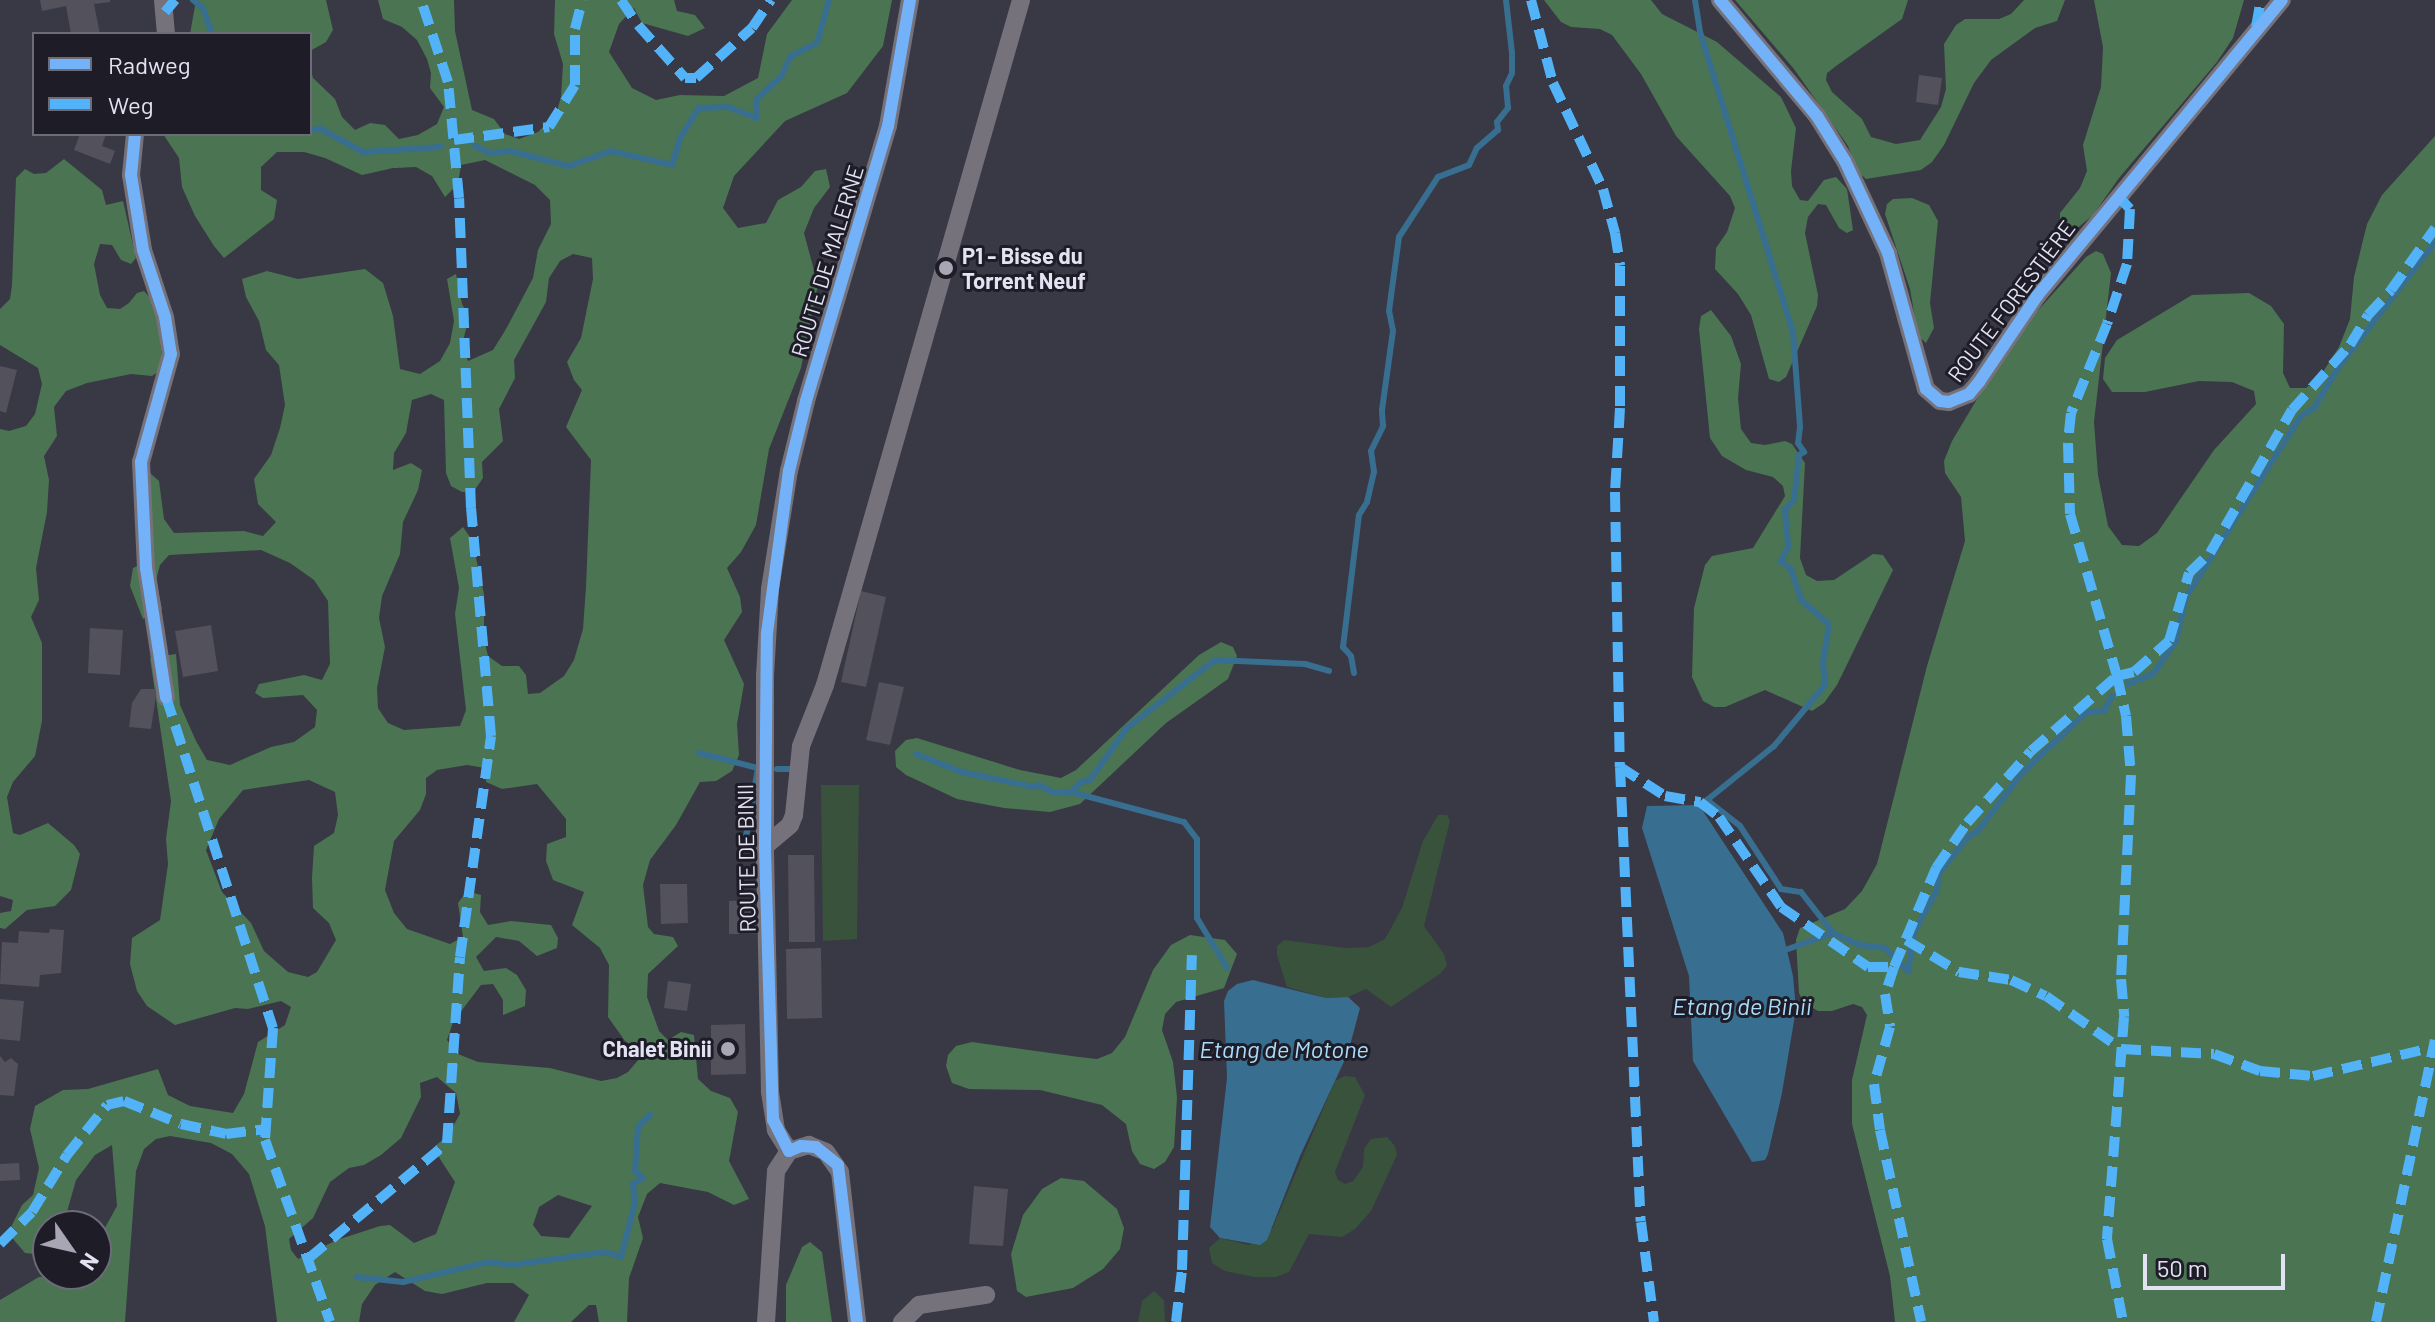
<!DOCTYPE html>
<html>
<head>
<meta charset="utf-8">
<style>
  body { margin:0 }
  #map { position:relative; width:2435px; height:1322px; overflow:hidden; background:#393845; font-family:Barlow,sans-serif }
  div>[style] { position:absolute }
  .green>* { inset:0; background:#38523c }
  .forest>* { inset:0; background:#4b7452 }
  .water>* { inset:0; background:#386e8f }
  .stream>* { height:6px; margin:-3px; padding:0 3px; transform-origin:3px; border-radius:3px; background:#386e8f }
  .building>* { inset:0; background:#52515c }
  .minor>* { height:18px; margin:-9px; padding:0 9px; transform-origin:9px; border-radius:9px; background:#75727b }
  .quiet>* { height:10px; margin-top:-5px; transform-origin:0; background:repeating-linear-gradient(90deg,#52b3f8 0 20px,transparent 0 30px) }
  .cycleway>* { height:12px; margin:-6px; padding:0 6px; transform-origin:6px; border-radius:6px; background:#73b2f8 }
  .dots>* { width:22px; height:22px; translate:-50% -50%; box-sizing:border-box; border:4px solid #1d1c27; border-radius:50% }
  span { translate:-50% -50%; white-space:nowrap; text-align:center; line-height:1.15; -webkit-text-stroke:6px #1d1c27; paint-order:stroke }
  .poi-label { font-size:22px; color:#e3e2f2; font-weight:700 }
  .left { translate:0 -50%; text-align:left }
  .right { translate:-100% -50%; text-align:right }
  .street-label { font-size:22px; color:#e3e2f2 }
  .water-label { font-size:24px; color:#abdcfc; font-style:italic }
  .legend { position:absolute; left:32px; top:32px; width:280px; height:104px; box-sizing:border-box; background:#1d1c27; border:2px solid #6c6b78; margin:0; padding:10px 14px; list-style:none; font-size:24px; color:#e3e2f2 }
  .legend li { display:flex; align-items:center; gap:16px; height:40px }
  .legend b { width:40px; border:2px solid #6c6b78 }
  .north { position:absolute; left:32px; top:1210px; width:80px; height:80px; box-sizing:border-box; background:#1d1c27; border:2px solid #6c6b78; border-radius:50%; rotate:124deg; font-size:22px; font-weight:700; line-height:32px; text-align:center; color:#e3e2f2 }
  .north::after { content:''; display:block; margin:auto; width:28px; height:36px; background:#a8a6b5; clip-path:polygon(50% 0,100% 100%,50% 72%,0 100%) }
  .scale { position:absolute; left:2143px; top:1254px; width:142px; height:36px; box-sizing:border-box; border:4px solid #e3e2f2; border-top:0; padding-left:10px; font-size:24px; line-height:28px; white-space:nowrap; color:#e3e2f2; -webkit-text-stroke:6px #1d1c27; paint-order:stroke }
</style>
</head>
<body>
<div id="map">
  <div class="green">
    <i style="clip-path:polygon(821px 785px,859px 785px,857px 939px,823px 941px)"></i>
    <i style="clip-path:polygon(1438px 815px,1447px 815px,1450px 821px,1424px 926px,1444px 954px,1447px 965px,1441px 973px,1391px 1007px,1366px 989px,1348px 997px,1326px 998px,1287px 987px,1277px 955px,1277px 946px,1284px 940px,1346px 948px,1369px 947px,1385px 939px,1402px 908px,1423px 841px)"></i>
    <i style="clip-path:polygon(1345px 1076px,1355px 1077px,1365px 1095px,1335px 1172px,1338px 1180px,1345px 1184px,1353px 1181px,1363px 1167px,1364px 1149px,1371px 1139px,1387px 1137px,1395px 1146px,1397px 1155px,1371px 1211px,1355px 1229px,1342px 1237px,1309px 1234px,1289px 1272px,1276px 1277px,1254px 1277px,1225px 1271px,1212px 1263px,1209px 1248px,1220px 1238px,1249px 1245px,1272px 1229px,1335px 1081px)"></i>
    <i style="clip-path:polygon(1154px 1291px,1164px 1300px,1165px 1322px,1138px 1322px,1142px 1301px)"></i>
  </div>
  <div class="forest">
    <i style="clip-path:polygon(196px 0,326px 0,333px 30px,326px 42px,310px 51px,310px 34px,190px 34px)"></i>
    <i style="clip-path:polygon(evenodd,378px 0,454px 0,455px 31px,472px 110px,494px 119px,505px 134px,519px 139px,538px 132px,556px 114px,561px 97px,563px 64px,554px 34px,555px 0,674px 0,677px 11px,695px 15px,705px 28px,688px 36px,642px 23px,634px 8px,619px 24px,609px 52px,632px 88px,656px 100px,680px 95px,724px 96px,758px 78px,767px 34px,792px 0,892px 0,883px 46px,847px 93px,785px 121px,734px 176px,723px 208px,738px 228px,766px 223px,778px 200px,801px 187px,815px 171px,826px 169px,830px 187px,814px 208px,804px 233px,818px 285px,801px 368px,769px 449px,756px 525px,741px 552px,727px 568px,740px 597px,742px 612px,724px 640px,744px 684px,737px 724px,739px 755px,732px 771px,716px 781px,700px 782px,676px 825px,650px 860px,643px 885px,648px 927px,654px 934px,673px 937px,678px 946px,648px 974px,647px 997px,659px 1031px,668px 1040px,681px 1032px,694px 1035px,698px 1079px,711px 1091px,730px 1098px,738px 1112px,729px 1161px,749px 1199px,734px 1205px,708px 1192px,660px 1183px,647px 1194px,638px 1217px,643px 1238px,629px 1278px,627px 1322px,599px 1322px,596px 1305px,589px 1305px,571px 1322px,514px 1322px,529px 1295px,513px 1283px,487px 1283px,442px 1294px,425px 1291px,395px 1272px,375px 1285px,362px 1304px,359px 1322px,277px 1322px,265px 1226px,249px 1174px,232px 1154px,211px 1143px,170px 1136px,156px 1139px,144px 1149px,136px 1171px,125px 1322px,0 1322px,0 1300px,39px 1277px,96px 1274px,96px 1244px,117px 1206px,112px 1145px,95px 1155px,76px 1180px,63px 1226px,48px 1226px,48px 1249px,43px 1255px,25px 1253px,8px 1233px,22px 1205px,33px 1195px,39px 1168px,30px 1129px,35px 1106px,63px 1090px,88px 1089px,158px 1069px,168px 1095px,190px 1106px,233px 1113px,244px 1094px,258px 1042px,285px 1025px,291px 1007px,281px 1001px,248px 1009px,235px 1008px,175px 1025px,147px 1006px,137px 991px,130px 964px,132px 938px,160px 920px,168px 864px,166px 839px,171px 801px,150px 658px,176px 654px,180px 705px,196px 741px,207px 760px,230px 765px,271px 747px,294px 742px,315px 727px,317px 710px,303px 695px,263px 698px,255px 693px,259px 684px,304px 675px,322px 680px,330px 664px,328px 601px,314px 580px,290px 563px,261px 550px,169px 555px,160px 565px,156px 580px,162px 609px,143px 619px,130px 586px,133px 568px,153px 559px,150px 473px,159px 481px,164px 519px,174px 533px,244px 531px,263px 536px,276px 522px,258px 504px,254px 479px,271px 455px,280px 428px,285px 405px,279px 365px,266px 350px,259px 321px,246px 297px,242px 279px,267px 271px,298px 279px,365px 269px,383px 283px,393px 316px,400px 369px,420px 374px,440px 361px,450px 343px,454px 321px,447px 279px,456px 274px,462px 304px,469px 317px,462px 345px,468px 361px,493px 350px,506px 329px,533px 278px,538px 250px,551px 224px,550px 200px,535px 185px,485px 160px,461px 165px,458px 184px,445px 197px,432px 176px,416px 167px,393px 168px,362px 175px,325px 158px,304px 152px,277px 152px,261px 167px,261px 190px,277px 200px,274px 219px,224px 258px,214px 246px,195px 216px,182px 187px,179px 158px,163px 134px,310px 134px,310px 68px,313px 78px,335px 99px,342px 117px,355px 130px,370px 123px,385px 125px,399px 139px,418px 135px,437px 124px,444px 107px,430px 88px,431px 73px,427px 59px,417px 40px,402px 27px,383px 19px,378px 0,573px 254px,592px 258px,593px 279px,581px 338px,567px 362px,574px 380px,582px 390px,566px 427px,591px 460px,586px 587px,583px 629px,574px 660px,564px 676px,540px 693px,528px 694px,526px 675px,519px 666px,502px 666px,488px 656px,484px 639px,484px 594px,472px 540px,463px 527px,450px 538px,459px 588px,455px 614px,466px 710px,460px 726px,404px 730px,388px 723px,378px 708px,377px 688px,385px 647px,379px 618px,382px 596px,400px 554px,403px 522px,418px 490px,422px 470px,411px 463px,393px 470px,394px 453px,406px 433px,412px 400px,431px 394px,444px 400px,446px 473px,451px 486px,462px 492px,474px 491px,483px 478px,482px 462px,503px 441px,499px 409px,515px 378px,514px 360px,546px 302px,549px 278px,560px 261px,573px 254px,378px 0,467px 765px,485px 768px,486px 782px,502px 789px,537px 784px,566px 819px,566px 837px,547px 844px,546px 861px,553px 880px,584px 892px,572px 925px,600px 948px,609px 965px,608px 1017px,625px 1041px,635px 1047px,639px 1059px,628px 1072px,617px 1078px,601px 1081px,550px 1068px,478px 1062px,458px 1054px,447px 1040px,453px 1022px,481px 985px,493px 984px,503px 1000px,503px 1015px,525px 1006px,526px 990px,517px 975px,506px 968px,484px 971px,476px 957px,496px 937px,519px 941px,537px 956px,557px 948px,558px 938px,551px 925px,511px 921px,488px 925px,480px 912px,481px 895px,467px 891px,458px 903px,463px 937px,450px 944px,407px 929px,394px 913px,385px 890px,394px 841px,420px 810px,426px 794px,426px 778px,437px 770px,467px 765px,378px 0,309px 780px,335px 792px,338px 815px,334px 833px,314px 846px,312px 878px,313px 908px,329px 923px,336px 940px,317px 972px,308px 977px,288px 972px,264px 951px,251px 923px,222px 892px,206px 850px,219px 819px,243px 790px,309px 780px,378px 0,437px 1077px,456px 1093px,460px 1114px,448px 1135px,433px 1148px,455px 1182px,436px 1234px,414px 1243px,390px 1225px,380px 1226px,337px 1240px,298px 1259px,291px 1250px,289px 1239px,313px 1218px,330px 1182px,349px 1168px,364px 1165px,381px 1155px,401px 1138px,421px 1097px,420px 1083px,437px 1077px,378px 0,558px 1195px,592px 1206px,569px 1238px,541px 1236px,533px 1225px,539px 1207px,558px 1195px)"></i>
    <i style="clip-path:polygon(1544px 0,1651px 0,1662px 14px,1717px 42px,1781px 97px,1796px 128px,1791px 171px,1792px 186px,1800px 200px,1808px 201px,1824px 180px,1836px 177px,1847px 189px,1853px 230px,1847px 233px,1839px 228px,1826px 205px,1818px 204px,1808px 217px,1805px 233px,1818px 295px,1817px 306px,1786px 377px,1779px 382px,1769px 379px,1751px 315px,1738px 294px,1715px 269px,1716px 248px,1727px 232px,1735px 208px,1730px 196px,1676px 136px,1641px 74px,1612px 35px,1600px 29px,1571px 27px,1561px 22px)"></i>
    <i style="clip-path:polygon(1735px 0,1908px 0,1902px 19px,1836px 66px,1827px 73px,1826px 80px,1832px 92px,1862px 119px,1871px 137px,1896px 144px,1920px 140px,1941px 107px,1946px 89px,1944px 44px,1956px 25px,1965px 19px,1999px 19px,2011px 14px,2024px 0,2065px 0,2057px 21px,2035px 28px,1991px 60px,1974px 83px,1944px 145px,1932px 162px,1921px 170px,1866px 179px,1857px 171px,1848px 146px,1794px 69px)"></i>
    <i style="clip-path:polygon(2094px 0,2244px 0,2233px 38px,2217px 62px,2119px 178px,2093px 215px,2075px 230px,2067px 231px,2060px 224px,2060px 213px,2080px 188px,2087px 171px,2083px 145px,2101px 87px,2103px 47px)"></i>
    <i style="clip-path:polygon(2435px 136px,2435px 1322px,1895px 1322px,1890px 1276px,1852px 1124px,1852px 1080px,1867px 1015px,1862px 1007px,1853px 1004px,1832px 1011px,1818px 1011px,1804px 1003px,1799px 993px,1796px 940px,1800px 928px,1845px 909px,1862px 891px,1877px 864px,1927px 666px,1965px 541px,1961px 497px,1945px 473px,1944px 461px,1952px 441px,2014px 337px,2086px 257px,2096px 251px,2103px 254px,2111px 273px,2094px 422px,2098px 475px,2108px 526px,2122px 545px,2139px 546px,2157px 533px,2214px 450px,2256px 404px,2254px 391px,2232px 382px,2199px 381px,2145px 392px,2112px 392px,2103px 379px,2105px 358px,2117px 340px,2192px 295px,2249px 293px,2271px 306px,2284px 324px,2283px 373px,2290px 388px,2306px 388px,2319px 378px,2339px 347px,2350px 319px,2354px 277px,2367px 224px,2382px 195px)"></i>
    <i style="clip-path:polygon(64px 159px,102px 190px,106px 205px,123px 201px,136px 258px,131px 264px,121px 260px,112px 245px,100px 244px,94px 264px,100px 295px,107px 308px,120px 309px,129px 303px,137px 293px,144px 291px,152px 300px,157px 315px,162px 358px,158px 372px,152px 376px,131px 374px,87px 383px,66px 391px,54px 407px,57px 436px,44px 456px,49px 480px,47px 512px,36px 568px,39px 600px,31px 617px,42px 643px,42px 721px,35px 756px,13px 782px,7px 797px,13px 833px,20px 835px,48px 823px,74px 845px,80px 854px,71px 890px,55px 906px,27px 910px,5px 929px,0 928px,0 913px,11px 911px,13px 900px,0 896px,0 429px,9px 431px,26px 426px,35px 414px,42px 384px,38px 368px,0 345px,0 309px,10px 299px,12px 285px,16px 178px,25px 169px,34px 174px,46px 173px)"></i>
    <i style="clip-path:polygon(1912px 198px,1929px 205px,1938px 221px,1930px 303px,1934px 328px,1926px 343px,1918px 336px,1910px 289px,1885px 214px,1887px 204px,1893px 199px)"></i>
    <i style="clip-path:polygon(1711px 310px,1731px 336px,1741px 364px,1738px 398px,1741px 429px,1751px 443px,1765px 445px,1785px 441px,1792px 444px,1805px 463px,1800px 558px,1806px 575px,1817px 581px,1834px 580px,1873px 554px,1883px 555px,1893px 570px,1837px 685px,1824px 703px,1812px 711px,1765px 690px,1725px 707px,1714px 707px,1703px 701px,1692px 677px,1694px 608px,1705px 565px,1712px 556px,1753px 548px,1785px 496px,1783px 486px,1773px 477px,1746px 470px,1722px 456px,1710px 438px,1699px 329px,1701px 316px)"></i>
    <i style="clip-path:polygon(1221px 642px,1233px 647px,1237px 656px,1228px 679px,1166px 723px,1080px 804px,1050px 812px,1004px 808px,957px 799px,906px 775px,896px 767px,895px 751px,906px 740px,917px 738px,1020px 770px,1061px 778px,1076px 770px,1199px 655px)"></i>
    <i style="clip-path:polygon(1190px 935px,1225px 940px,1237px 954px,1224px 988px,1176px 1002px,1165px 1014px,1162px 1030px,1173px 1062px,1177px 1097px,1174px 1147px,1165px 1162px,1154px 1169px,1140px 1164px,1132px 1151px,1126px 1124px,1102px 1105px,1040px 1090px,969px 1089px,952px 1083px,946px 1066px,948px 1055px,956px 1046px,972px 1042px,1079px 1057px,1097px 1059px,1112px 1053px,1125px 1037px,1153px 970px,1171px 945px)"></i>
    <i style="clip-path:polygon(1061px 1178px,1084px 1181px,1117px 1209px,1124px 1228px,1120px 1249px,1103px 1269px,1073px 1288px,1026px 1297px,1017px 1291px,1011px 1254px,1023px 1215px,1042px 1189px)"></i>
    <i style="clip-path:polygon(810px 1242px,822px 1252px,832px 1322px,786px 1322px,786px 1285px,802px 1247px)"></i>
  </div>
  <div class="water">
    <i style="clip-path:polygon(1699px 805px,1783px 933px,1793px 976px,1796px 1009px,1782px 1093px,1768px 1154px,1765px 1160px,1752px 1162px,1693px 1061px,1689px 976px,1642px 828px,1647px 806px)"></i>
    <i style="clip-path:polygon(1253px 980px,1326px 998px,1348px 997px,1360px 1008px,1348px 1053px,1300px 1156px,1267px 1240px,1260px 1245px,1220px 1238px,1210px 1227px,1227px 1078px,1224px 1001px,1228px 991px,1237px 984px)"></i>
  </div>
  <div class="stream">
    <i style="left:193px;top:0;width:13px;rotate:39deg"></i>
    <i style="left:203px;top:8px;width:28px;rotate:71deg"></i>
    <i style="left:1695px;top:0;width:32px;rotate:81deg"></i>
    <i style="left:1700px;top:32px;width:315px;rotate:72.8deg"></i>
    <i style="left:1793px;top:333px;width:94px;rotate:85.7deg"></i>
    <i style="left:1800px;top:427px;width:16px;rotate:97deg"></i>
    <i style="left:1798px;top:443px;width:11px;rotate:56deg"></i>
    <i style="left:1804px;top:452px;width:6px;rotate:149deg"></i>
    <i style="left:1799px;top:455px;width:45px;rotate:96.3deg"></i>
    <i style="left:1794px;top:500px;width:13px;rotate:132deg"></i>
    <i style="left:1785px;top:510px;width:37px;rotate:85deg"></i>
    <i style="left:1788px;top:547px;width:16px;rotate:117deg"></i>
    <i style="left:1781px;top:561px;width:13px;rotate:39deg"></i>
    <i style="left:1791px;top:569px;width:33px;rotate:72deg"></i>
    <i style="left:1801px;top:600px;width:37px;rotate:41deg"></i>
    <i style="left:1829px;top:624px;width:38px;rotate:99deg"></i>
    <i style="left:1823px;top:662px;width:23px;rotate:85deg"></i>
    <i style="left:1825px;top:685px;width:80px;rotate:129.9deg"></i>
    <i style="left:1774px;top:746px;width:86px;rotate:141.1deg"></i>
    <i style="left:1707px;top:800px;width:42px;rotate:38.2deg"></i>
    <i style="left:1740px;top:826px;width:75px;rotate:56.9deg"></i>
    <i style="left:1781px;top:889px;width:20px;rotate:9deg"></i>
    <i style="left:1801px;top:892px;width:52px;rotate:52deg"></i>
    <i style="left:310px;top:130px;width:11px;rotate:-5deg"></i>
    <i style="left:321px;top:129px;width:48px;rotate:28.7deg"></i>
    <i style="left:363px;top:152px;width:78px;rotate:-3.7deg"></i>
    <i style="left:475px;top:146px;width:17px;rotate:25deg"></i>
    <i style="left:490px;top:153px;width:20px;rotate:-6deg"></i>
    <i style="left:510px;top:151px;width:61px;rotate:14.3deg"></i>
    <i style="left:569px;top:166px;width:45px;rotate:-19.7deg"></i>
    <i style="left:611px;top:151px;width:63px;rotate:12.9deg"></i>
    <i style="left:672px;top:165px;width:28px;rotate:-73deg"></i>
    <i style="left:680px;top:138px;width:36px;rotate:-58deg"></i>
    <i style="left:699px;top:108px;width:29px;rotate:-2deg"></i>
    <i style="left:728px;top:107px;width:30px;rotate:21deg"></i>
    <i style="left:756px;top:118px;width:18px;rotate:-90deg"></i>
    <i style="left:756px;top:100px;width:34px;rotate:-43deg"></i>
    <i style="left:781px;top:77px;width:23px;rotate:-65deg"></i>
    <i style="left:791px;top:56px;width:29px;rotate:-27deg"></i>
    <i style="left:817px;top:43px;width:45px;rotate:-74.4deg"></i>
    <i style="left:1354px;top:673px;width:17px;rotate:-100deg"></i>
    <i style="left:1351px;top:656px;width:12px;rotate:-132deg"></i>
    <i style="left:1343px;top:647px;width:133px;rotate:-83.1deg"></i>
    <i style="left:1359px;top:515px;width:15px;rotate:-58deg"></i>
    <i style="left:1367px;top:502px;width:31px;rotate:-77deg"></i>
    <i style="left:1374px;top:472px;width:21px;rotate:-98deg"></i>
    <i style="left:1371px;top:451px;width:28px;rotate:-64deg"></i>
    <i style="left:1383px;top:426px;width:16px;rotate:-94deg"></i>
    <i style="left:1382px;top:410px;width:80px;rotate:-82.1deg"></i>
    <i style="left:1393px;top:331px;width:20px;rotate:-101deg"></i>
    <i style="left:1389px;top:311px;width:75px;rotate:-82.3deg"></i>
    <i style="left:1399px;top:237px;width:72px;rotate:-57deg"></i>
    <i style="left:1438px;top:177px;width:33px;rotate:-21deg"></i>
    <i style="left:1469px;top:165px;width:19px;rotate:-65deg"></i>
    <i style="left:1477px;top:148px;width:28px;rotate:-41deg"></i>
    <i style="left:1498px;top:130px;width:8px;rotate:-97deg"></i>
    <i style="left:1497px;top:122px;width:18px;rotate:-52deg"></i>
    <i style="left:1508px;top:108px;width:22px;rotate:-95deg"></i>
    <i style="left:1506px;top:86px;width:14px;rotate:-65deg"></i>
    <i style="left:1512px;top:73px;width:20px;rotate:-90deg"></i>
    <i style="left:1512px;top:53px;width:53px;rotate:-96.5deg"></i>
    <i style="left:2128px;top:684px;width:27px;rotate:-22deg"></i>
    <i style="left:2153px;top:674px;width:40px;rotate:-55.1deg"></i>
    <i style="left:2176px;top:641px;width:45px;rotate:-77.2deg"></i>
    <i style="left:2186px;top:597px;width:214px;rotate:-57.6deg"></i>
    <i style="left:2301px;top:416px;width:15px;rotate:-32deg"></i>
    <i style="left:2314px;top:408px;width:47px;rotate:-59deg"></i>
    <i style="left:2338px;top:368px;width:159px;rotate:-52.4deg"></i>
    <i style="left:699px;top:753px;width:61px;rotate:14.3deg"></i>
    <i style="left:758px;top:768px;width:70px;rotate:99.9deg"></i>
    <i style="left:916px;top:754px;width:49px;rotate:21.4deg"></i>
    <i style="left:962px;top:772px;width:74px;rotate:11.8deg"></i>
    <i style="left:1034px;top:787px;width:5px;rotate:-22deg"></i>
    <i style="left:1039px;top:785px;width:16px;rotate:27deg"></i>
    <i style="left:1053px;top:792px;width:18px"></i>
    <i style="left:1071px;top:792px;width:14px;rotate:-45deg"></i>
    <i style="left:1081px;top:782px;width:9px;rotate:-13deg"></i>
    <i style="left:1090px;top:780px;width:64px;rotate:-54.6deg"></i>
    <i style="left:1127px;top:728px;width:111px;rotate:-37.7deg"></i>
    <i style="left:1215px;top:660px;width:90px;rotate:2.5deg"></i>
    <i style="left:1305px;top:664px;width:25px;rotate:16deg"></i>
    <i style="left:777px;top:769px;width:13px"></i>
    <i style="left:1071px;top:792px;width:117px;rotate:14.9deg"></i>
    <i style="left:1184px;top:822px;width:21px;rotate:53deg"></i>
    <i style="left:1197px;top:839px;width:79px;rotate:90deg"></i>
    <i style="left:1197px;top:918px;width:58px;rotate:59deg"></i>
    <i style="left:1788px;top:949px;width:48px;rotate:-19.6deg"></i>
    <i style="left:1833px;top:933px;width:30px;rotate:24deg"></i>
    <i style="left:1860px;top:945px;width:25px;rotate:7deg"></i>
    <i style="left:1885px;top:948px;width:33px;rotate:45deg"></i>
    <i style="left:1908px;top:971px;width:39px;rotate:-81deg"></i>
    <i style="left:1914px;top:932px;width:48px;rotate:-61.3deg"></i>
    <i style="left:1937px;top:890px;width:17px;rotate:-83deg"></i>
    <i style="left:1939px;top:873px;width:46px;rotate:-51.1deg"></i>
    <i style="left:1968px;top:837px;width:12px;rotate:-31deg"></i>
    <i style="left:1978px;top:831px;width:74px;rotate:-52.7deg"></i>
    <i style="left:2023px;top:772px;width:88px;rotate:-43.2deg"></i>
    <i style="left:2087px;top:712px;width:17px;rotate:-3deg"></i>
    <i style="left:2104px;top:711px;width:17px;rotate:-62deg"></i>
    <i style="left:357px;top:1277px;width:46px;rotate:6.2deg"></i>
    <i style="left:403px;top:1282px;width:87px;rotate:-13.2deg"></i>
    <i style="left:488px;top:1262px;width:24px;rotate:7deg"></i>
    <i style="left:512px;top:1265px;width:94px;rotate:-8deg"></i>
    <i style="left:605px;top:1252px;width:17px;rotate:17deg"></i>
    <i style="left:621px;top:1257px;width:56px;rotate:-75.5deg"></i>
    <i style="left:635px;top:1203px;width:19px;rotate:-96deg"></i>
    <i style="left:633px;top:1184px;width:12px;rotate:-31deg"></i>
    <i style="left:643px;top:1178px;width:11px;rotate:-139deg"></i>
    <i style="left:635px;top:1171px;width:44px;rotate:-86.1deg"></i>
    <i style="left:638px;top:1127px;width:17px;rotate:-45deg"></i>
  </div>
  <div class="building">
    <i style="clip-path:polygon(40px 0,110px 0,110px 2px,94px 4px,100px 34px,71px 34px,66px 6px,42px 11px)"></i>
    <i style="clip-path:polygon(1919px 75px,1942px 78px,1938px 105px,1916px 102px)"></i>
    <i style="clip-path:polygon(80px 134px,106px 134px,102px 146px,115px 151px,110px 164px,74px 150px)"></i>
    <i style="clip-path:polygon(0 366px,17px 370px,6px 413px,0 411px)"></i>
    <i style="clip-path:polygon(861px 591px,886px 597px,866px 687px,841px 682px)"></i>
    <i style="clip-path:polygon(211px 625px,218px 671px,183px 677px,175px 631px)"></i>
    <i style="clip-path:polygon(90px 628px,123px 630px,120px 675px,88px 673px)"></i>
    <i style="clip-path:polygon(879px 682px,904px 687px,890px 745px,866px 740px)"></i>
    <i style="clip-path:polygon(141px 689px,157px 689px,151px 729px,129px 727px,132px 703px)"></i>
    <i style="clip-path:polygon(788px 855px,814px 855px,815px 942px,789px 942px)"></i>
    <i style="clip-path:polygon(660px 884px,687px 884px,688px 923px,661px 924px)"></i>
    <i style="clip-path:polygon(755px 900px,756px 934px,729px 934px,729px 901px)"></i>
    <i style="clip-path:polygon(50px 929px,64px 930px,61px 973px,40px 975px,39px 987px,0 984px,2px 942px,18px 943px,19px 931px,49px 933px)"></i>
    <i style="clip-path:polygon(821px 948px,822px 1018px,787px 1019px,786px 949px)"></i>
    <i style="clip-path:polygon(668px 981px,691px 984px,687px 1011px,664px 1008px)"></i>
    <i style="clip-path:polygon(0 999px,24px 1001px,20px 1041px,0 1039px)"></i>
    <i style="clip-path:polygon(745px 1024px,746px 1074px,711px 1075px,711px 1025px)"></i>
    <i style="clip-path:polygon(0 1056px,5px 1062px,11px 1058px,18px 1064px,14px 1096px,0 1095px)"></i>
    <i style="clip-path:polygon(19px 1163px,20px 1180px,0 1181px,0 1164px)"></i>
    <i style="clip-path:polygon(974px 1186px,1008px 1189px,1003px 1246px,969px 1244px)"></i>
  </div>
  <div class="minor">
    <i style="left:163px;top:0;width:34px;rotate:85deg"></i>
    <i style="left:1720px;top:0;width:151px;rotate:50.1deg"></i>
    <i style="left:1817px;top:116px;width:53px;rotate:58.1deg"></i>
    <i style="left:1845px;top:161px;width:102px;rotate:64.9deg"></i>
    <i style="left:1888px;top:253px;width:141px;rotate:74.4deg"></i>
    <i style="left:1926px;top:389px;width:18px;rotate:41deg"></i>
    <i style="left:1940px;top:401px;width:9px;rotate:6deg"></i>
    <i style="left:1949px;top:402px;width:22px;rotate:-22deg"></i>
    <i style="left:1969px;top:394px;width:16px;rotate:-50deg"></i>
    <i style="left:1979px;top:382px;width:104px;rotate:-56deg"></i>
    <i style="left:2037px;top:296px;width:384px;rotate:-50.4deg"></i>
    <i style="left:135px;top:134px;width:41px;rotate:95.6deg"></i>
    <i style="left:131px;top:175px;width:76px;rotate:80.9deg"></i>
    <i style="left:143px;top:250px;width:71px;rotate:71.8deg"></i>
    <i style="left:165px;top:317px;width:37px;rotate:81deg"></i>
    <i style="left:171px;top:354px;width:112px;rotate:105.5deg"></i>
    <i style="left:141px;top:462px;width:106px;rotate:87.3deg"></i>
    <i style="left:146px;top:568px;width:131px;rotate:81.2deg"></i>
    <i style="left:765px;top:846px;width:33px;rotate:-40deg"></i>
    <i style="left:790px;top:825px;width:11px;rotate:-68deg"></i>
    <i style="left:794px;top:815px;width:69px;rotate:-84.2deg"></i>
    <i style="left:801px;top:746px;width:66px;rotate:-68.5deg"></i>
    <i style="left:825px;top:685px;width:712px;rotate:-74.03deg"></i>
    <i style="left:789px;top:1151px;width:25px;rotate:-122deg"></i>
    <i style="left:776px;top:1130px;width:39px;rotate:-99deg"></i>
    <i style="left:770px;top:1091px;width:245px;rotate:-91.2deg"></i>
    <i style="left:765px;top:846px;width:170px;rotate:-90deg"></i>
    <i style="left:765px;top:676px;width:87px;rotate:-86.7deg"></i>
    <i style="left:770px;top:589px;width:120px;rotate:-80.9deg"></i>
    <i style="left:789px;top:471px;width:72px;rotate:-76.3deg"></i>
    <i style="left:806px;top:401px;width:287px;rotate:-73.4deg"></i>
    <i style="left:888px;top:126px;width:128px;rotate:-80.1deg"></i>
    <i style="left:766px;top:1322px;width:151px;rotate:-86.2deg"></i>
    <i style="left:776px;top:1171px;width:24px;rotate:-57deg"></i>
    <i style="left:789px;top:1151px;width:21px;rotate:-17deg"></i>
    <i style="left:809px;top:1145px;width:18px;rotate:22deg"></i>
    <i style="left:826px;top:1152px;width:24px;rotate:55deg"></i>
    <i style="left:840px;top:1172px;width:151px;rotate:83.5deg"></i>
    <i style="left:902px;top:1322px;width:24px;rotate:-45deg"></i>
    <i style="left:919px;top:1305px;width:68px;rotate:-8.5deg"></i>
  </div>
  <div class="quiet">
    <i style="left:621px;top:0;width:30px;rotate:56deg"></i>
    <i style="left:638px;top:25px;width:71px;rotate:48.4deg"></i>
    <i style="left:685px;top:78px;width:11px"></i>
    <i style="left:696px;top:78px;width:75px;rotate:-41.8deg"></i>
    <i style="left:752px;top:28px;width:34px;rotate:-56deg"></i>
    <i style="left:1531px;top:0;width:86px;rotate:75.2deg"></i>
    <i style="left:1553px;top:83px;width:117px;rotate:64.7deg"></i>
    <i style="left:1603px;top:189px;width:46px;rotate:74.7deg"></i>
    <i style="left:1615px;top:233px;width:33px;rotate:81deg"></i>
    <i style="left:1620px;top:266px;width:142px;rotate:90deg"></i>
    <i style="left:1620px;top:408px;width:84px;rotate:93.4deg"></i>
    <i style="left:1615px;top:492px;width:275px;rotate:89deg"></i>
    <i style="left:1620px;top:767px;width:455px;rotate:87.4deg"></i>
    <i style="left:1641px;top:1222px;width:101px;rotate:82.6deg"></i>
    <i style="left:165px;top:12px;width:16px;rotate:-50deg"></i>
    <i style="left:2256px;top:27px;width:27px;rotate:-80deg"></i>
    <i style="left:454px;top:140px;width:96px;rotate:-7.8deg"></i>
    <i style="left:549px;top:127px;width:49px;rotate:-58.2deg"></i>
    <i style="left:575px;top:85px;width:56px;rotate:-90deg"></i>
    <i style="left:575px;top:29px;width:30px;rotate:-76deg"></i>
    <i style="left:2117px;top:195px;width:19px;rotate:47deg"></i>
    <i style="left:2130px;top:209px;width:55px;rotate:93.1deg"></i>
    <i style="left:2127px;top:264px;width:63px;rotate:108.4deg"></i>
    <i style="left:2107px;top:324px;width:96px;rotate:112deg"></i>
    <i style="left:2071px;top:413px;width:30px;rotate:96deg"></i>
    <i style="left:2068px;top:443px;width:71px;rotate:88.4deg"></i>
    <i style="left:2070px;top:514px;width:169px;rotate:73.8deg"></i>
    <i style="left:2117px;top:676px;width:41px;rotate:77.3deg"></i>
    <i style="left:2126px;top:716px;width:59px;rotate:85.2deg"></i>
    <i style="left:2131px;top:775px;width:204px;rotate:92.8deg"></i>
    <i style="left:2121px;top:979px;width:38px;rotate:85deg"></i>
    <i style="left:2124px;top:1017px;width:223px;rotate:94.4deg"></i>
    <i style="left:2107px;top:1239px;width:85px;rotate:79.1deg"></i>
    <i style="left:166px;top:697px;width:348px;rotate:72.1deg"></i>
    <i style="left:273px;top:1028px;width:112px;rotate:94.1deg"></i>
    <i style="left:265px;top:1140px;width:193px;rotate:70.3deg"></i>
    <i style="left:1620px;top:767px;width:54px;rotate:32.8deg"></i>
    <i style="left:1665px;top:796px;width:36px;rotate:10deg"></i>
    <i style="left:1700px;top:802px;width:24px;rotate:38deg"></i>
    <i style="left:1719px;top:817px;width:109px;rotate:55.4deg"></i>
    <i style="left:1781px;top:907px;width:106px;rotate:34.6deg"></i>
    <i style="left:1868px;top:967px;width:26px"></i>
    <i style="left:1894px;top:967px;width:28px;rotate:108deg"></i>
    <i style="left:1885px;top:994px;width:33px;rotate:81deg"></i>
    <i style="left:1890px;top:1027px;width:59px;rotate:105.7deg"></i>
    <i style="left:1874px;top:1084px;width:46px;rotate:82.6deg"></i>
    <i style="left:1880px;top:1130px;width:196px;rotate:77.9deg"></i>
    <i style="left:1906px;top:940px;width:62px;rotate:31.1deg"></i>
    <i style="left:1959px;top:972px;width:53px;rotate:8.7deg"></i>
    <i style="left:2011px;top:980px;width:38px;rotate:25deg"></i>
    <i style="left:2046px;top:996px;width:92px;rotate:35.2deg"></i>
    <i style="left:2121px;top:1049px;width:93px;rotate:3.1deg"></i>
    <i style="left:2214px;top:1054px;width:49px;rotate:20.3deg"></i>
    <i style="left:2260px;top:1071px;width:53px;rotate:5.4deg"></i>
    <i style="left:2313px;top:1076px;width:125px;rotate:-13.4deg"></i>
    <i style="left:1894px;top:967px;width:108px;rotate:-67deg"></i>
    <i style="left:1936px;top:868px;width:55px;rotate:-55.4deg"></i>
    <i style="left:1967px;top:823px;width:96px;rotate:-48.4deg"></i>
    <i style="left:2031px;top:751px;width:114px;rotate:-41.1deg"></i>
    <i style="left:2117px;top:676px;width:17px;rotate:-13deg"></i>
    <i style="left:2134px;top:672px;width:47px;rotate:-41.5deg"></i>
    <i style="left:2169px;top:641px;width:71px;rotate:-73.6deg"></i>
    <i style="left:2189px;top:573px;width:29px;rotate:-44deg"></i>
    <i style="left:2210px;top:553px;width:165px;rotate:-60.2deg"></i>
    <i style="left:2292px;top:410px;width:87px;rotate:-48.3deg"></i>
    <i style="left:2350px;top:345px;width:35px;rotate:-59deg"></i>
    <i style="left:2368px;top:315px;width:34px;rotate:-47deg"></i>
    <i style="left:2391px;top:290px;width:76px;rotate:-54.6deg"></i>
    <i style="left:0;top:1244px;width:45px;rotate:-45deg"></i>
    <i style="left:32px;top:1212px;width:67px;rotate:-58.4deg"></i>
    <i style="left:67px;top:1155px;width:64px;rotate:-51.3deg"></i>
    <i style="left:107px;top:1105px;width:17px;rotate:-13deg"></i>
    <i style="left:124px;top:1101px;width:61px;rotate:22deg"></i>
    <i style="left:181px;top:1124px;width:46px;rotate:12.5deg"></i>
    <i style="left:226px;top:1134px;width:39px;rotate:-7deg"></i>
    <i style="left:309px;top:1258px;width:180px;rotate:-39.8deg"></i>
    <i style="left:447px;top:1143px;width:186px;rotate:-86deg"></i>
    <i style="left:460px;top:957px;width:223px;rotate:-82deg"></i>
    <i style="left:491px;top:736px;width:229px;rotate:-95deg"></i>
    <i style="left:471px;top:508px;width:310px;rotate:-92.2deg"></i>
    <i style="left:459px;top:198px;width:117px;rotate:-95.4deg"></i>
    <i style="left:448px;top:82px;width:86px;rotate:-108.2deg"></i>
    <i style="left:1176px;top:1322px;width:52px;rotate:-83.4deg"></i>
    <i style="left:1182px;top:1270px;width:315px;rotate:-88.2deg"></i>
    <i style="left:2376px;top:1322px;width:288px;rotate:-78.2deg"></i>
  </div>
  <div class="cycleway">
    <i style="left:1720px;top:0;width:151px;rotate:50.1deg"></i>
    <i style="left:1817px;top:116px;width:53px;rotate:58.1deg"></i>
    <i style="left:1845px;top:161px;width:102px;rotate:64.9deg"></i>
    <i style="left:1888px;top:253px;width:141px;rotate:74.4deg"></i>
    <i style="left:1926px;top:389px;width:18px;rotate:41deg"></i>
    <i style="left:1940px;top:401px;width:9px;rotate:6deg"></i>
    <i style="left:1949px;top:402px;width:22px;rotate:-22deg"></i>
    <i style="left:1969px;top:394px;width:16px;rotate:-50deg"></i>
    <i style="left:1979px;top:382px;width:104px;rotate:-56deg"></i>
    <i style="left:2037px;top:296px;width:384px;rotate:-50.4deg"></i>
    <i style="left:135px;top:134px;width:41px;rotate:95.6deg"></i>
    <i style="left:131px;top:175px;width:76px;rotate:80.9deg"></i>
    <i style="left:143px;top:250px;width:71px;rotate:71.8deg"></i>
    <i style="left:165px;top:317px;width:37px;rotate:81deg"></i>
    <i style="left:171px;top:354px;width:112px;rotate:105.5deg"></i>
    <i style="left:141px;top:462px;width:106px;rotate:87.3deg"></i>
    <i style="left:146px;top:568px;width:131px;rotate:81.2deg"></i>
    <i style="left:857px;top:1322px;width:158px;rotate:-96.9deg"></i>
    <i style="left:838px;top:1165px;width:28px;rotate:-141deg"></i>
    <i style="left:816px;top:1147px;width:15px;rotate:-176deg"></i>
    <i style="left:801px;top:1146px;width:13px;rotate:157deg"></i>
    <i style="left:789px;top:1151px;width:35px;rotate:-117deg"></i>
    <i style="left:773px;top:1120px;width:274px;rotate:-91.7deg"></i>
    <i style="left:765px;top:846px;width:213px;rotate:-89.5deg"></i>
    <i style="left:767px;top:633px;width:163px;rotate:-82.3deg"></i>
    <i style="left:789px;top:471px;width:72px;rotate:-76.3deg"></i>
    <i style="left:806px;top:401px;width:287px;rotate:-73.4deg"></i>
    <i style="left:888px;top:126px;width:128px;rotate:-80.1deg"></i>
  </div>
  <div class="dots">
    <i style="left:946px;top:268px;background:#a8a6b5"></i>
    <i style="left:728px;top:1049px;background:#a8a6b5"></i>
  </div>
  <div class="poi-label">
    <span class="left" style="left:962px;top:268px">P1 - Bisse du<br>Torrent Neuf</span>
    <span class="right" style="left:712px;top:1049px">Chalet Binii</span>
  </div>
  <div class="street-label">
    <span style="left:827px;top:261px;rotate:-73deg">ROUTE DE MALERNE</span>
    <span style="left:2011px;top:301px;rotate:-53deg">ROUTE FORESTIÈRE</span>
    <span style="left:746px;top:858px;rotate:-91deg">ROUTE DE BINII</span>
  </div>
  <div class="water-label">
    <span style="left:1742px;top:1006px">Etang de Binii</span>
    <span style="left:1284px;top:1049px">Etang de Motone</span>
  </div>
  <ul class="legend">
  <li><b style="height:10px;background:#73b2f8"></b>Radweg</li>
  <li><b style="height:10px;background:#52b3f8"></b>Weg</li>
  </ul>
  <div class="north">N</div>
  <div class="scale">50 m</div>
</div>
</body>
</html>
